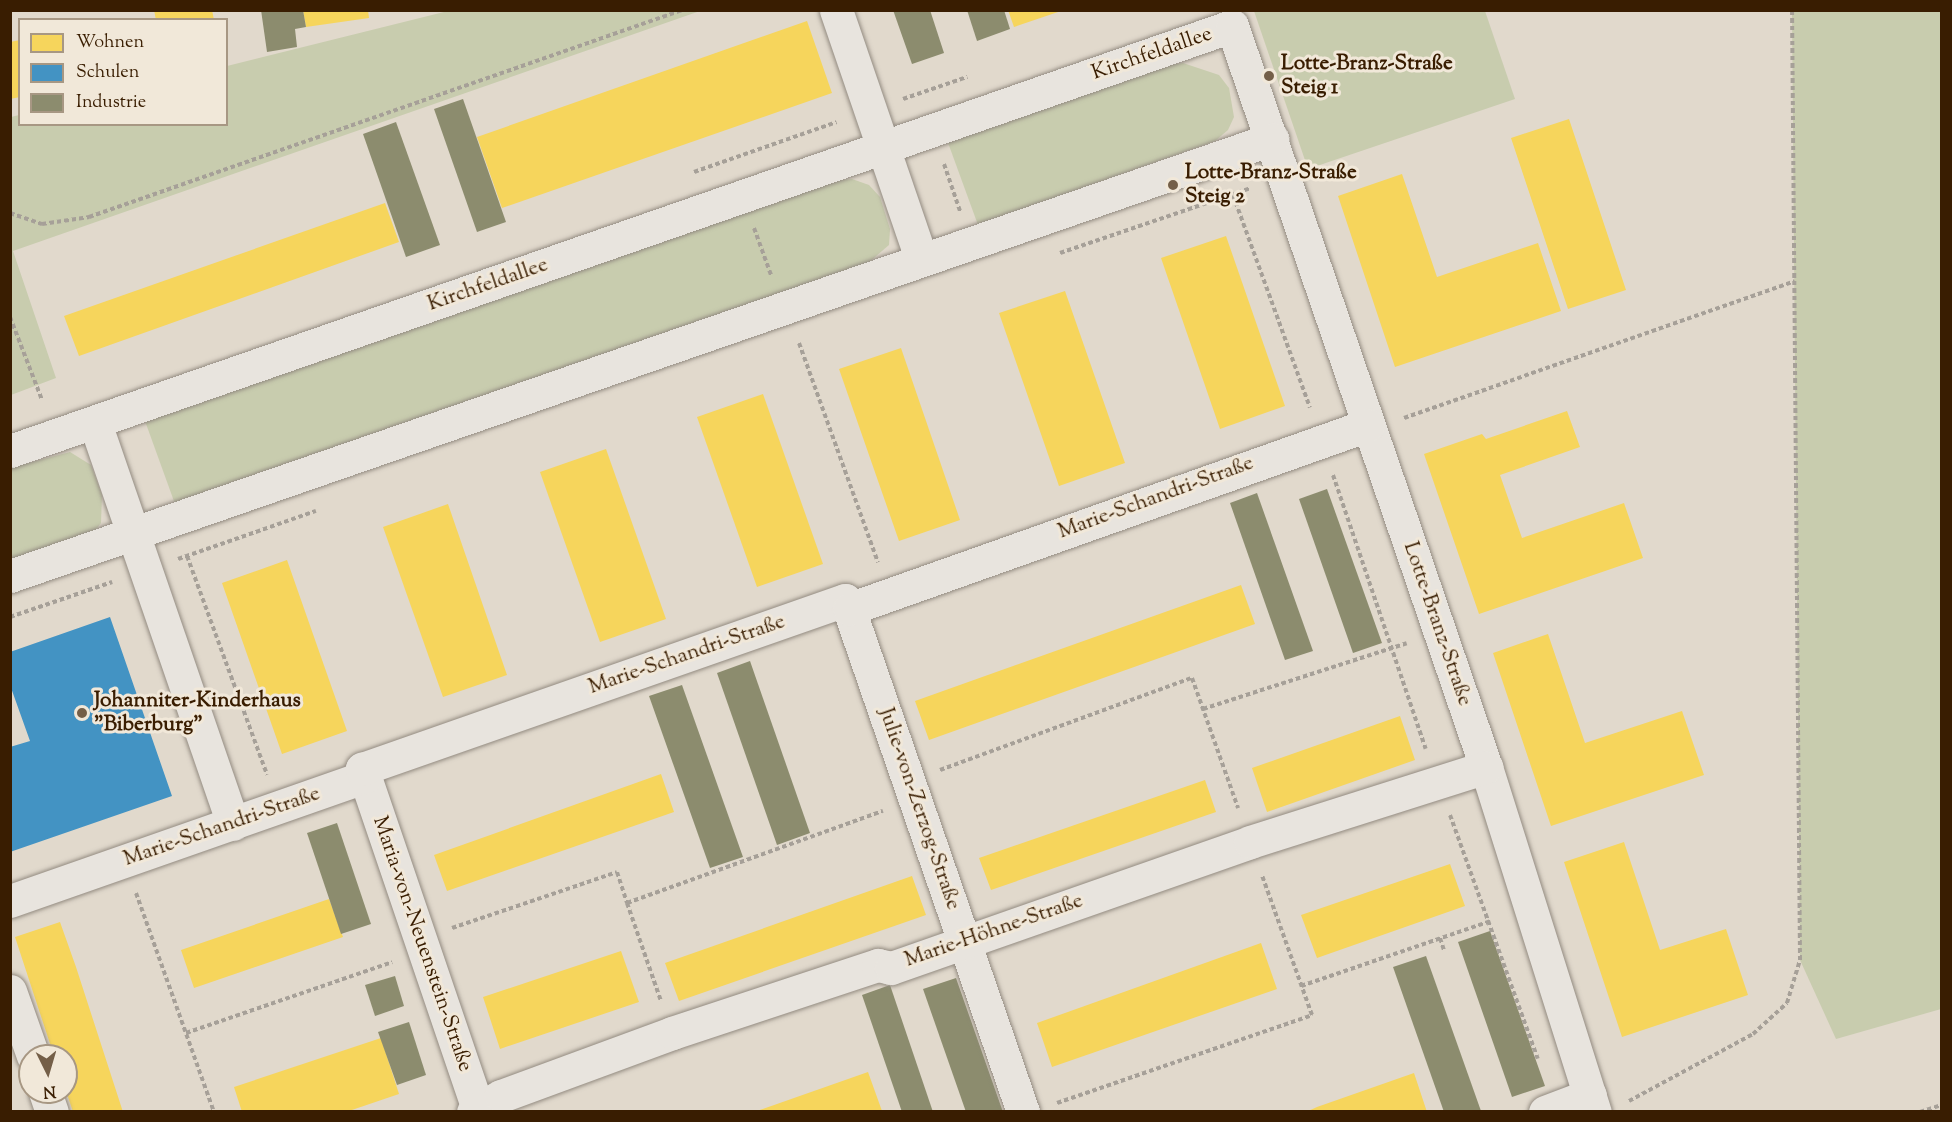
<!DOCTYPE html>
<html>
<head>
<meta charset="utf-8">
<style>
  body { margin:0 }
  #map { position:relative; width:1952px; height:1122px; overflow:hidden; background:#e1d9cc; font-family:"Sorts Mill Goudy",serif }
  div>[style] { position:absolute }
  .green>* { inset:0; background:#c8ccae }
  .homes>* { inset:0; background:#f6d55c }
  .schools>* { inset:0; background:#4393c3 }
  .industry>* { inset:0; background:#8c8c6e }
  .path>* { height:4px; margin-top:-2px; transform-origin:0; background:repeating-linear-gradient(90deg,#a6a098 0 4.5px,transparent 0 7.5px) }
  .roads { filter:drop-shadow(0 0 2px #938b81) drop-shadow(0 0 2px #938b81) }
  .minor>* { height:33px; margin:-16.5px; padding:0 16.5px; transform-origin:16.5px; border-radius:16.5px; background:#e8e4de }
  .dots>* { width:16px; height:16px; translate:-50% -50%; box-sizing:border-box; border:3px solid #f1e8d9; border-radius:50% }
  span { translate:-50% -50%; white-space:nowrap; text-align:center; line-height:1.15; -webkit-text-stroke:6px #f1e8d9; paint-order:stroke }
  .street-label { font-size:21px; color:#391d01 }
  .poi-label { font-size:21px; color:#391d01; font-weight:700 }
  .left { translate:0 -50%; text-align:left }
  .frame { position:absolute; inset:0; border:12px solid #391d01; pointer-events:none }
  .legend { position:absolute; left:18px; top:18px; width:210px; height:108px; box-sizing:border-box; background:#f1e8d9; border:2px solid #a79783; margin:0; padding:8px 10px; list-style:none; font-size:18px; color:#391d01 }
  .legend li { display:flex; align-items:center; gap:12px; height:30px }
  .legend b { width:30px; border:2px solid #a79783 }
  .north { position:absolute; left:18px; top:1044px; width:60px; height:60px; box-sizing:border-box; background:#f1e8d9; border:2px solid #a79783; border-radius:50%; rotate:175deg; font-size:16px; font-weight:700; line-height:24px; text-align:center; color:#391d01 }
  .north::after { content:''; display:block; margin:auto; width:21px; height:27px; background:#745f48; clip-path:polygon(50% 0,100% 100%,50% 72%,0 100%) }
</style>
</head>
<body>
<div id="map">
  <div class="green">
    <i style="clip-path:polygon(452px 10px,700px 11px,13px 251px,56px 378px,11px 395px,11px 117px,19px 115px,20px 124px,226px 124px,227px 66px)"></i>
    <i style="clip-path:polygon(1254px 11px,1485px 11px,1515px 99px,1308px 169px)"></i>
    <i style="clip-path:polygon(1792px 11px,1942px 11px,1941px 1009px,1836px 1039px,1800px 960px)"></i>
    <i style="clip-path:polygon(1183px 63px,1219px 75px,1229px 88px,1234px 117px,1228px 130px,1215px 141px,978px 225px,947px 140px,1163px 66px)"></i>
    <i style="clip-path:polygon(852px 179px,869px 185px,880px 197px,890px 229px,889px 245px,868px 263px,175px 504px,145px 421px,832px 181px)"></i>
    <i style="clip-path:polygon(70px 452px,91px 465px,102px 495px,101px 523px,94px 532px,11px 560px,10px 468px)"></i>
  </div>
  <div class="homes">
    <i style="clip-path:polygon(154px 10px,212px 10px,214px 20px,156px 20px)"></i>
    <i style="clip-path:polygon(303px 10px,368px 10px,369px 18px,306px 27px)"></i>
    <i style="clip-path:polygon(1008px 10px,1061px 10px,1061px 11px,1014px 27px)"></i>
    <i style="clip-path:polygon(807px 21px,832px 93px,502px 208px,477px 137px)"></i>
    <i style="clip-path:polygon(20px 40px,20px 97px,10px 99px,10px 42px)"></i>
    <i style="clip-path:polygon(1569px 119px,1626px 290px,1568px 309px,1511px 138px)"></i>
    <i style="clip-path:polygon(1402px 174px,1437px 277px,1538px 243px,1561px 311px,1395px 367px,1338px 196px)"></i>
    <i style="clip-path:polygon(385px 203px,399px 242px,79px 356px,64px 316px)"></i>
    <i style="clip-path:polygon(1226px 236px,1285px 406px,1220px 429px,1161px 258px)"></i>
    <i style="clip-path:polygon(1065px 291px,1125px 463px,1059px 486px,999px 313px)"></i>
    <i style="clip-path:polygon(901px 348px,960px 520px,899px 541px,839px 369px)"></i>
    <i style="clip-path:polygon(763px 394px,823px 564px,757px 587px,697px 417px)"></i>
    <i style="clip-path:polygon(1567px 411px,1580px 447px,1500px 475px,1522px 538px,1624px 503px,1643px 558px,1479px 614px,1424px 454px,1482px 434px,1486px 439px)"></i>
    <i style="clip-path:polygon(606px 449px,666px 619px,600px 642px,540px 472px)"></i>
    <i style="clip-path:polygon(448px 504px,507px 675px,443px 697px,383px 527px)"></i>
    <i style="clip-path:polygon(287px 560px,347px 731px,282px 754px,222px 583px)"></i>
    <i style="clip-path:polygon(1241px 585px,1255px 624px,929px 740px,915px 701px)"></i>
    <i style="clip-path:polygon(1548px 634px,1585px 743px,1682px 711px,1704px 775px,1551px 826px,1493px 653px)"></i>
    <i style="clip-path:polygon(1400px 716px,1415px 760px,1267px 812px,1252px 768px)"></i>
    <i style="clip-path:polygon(661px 774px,674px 812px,447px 891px,434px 855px)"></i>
    <i style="clip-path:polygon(1205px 780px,1216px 812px,991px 890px,979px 858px)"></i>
    <i style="clip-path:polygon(1624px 842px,1660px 950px,1726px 929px,1748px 995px,1622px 1037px,1564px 862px)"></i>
    <i style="clip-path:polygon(1450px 864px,1465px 906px,1317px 958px,1301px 915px)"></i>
    <i style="clip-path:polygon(912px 876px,926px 915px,679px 1001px,665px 963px)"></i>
    <i style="clip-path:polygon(329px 899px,343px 937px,194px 988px,181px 950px)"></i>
    <i style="clip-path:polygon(60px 922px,76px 967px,123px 1112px,73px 1112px,66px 1091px,66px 1056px,54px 1056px,15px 937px)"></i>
    <i style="clip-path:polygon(1261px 943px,1277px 989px,1052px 1067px,1037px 1023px)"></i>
    <i style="clip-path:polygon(621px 951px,639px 1002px,500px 1049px,483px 997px)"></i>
    <i style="clip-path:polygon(381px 1038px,399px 1094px,346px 1112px,242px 1112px,234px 1087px)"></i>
    <i style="clip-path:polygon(868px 1072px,882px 1111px,757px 1112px,757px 1111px)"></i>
    <i style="clip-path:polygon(1414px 1073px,1427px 1112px,1306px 1112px,1317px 1107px)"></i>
  </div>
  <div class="schools">
    <i style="clip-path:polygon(110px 617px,172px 796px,10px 852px,10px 747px,30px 741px,10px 685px,10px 652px)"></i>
  </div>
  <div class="industry">
    <i style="clip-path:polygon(261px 10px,303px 10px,306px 27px,295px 29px,297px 47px,267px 52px)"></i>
    <i style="clip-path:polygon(893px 10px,930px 10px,944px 53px,912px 64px)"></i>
    <i style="clip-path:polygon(967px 10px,1004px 10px,1010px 29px,977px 41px)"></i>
    <i style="clip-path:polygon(463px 99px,506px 222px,477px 232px,434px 109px)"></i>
    <i style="clip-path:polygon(396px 122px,440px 245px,406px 257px,363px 134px)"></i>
    <i style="clip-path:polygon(1327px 489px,1382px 643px,1353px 653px,1299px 499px)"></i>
    <i style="clip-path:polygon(1257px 493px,1313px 651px,1285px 660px,1230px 503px)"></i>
    <i style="clip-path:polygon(750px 661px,810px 833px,777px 845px,717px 673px)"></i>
    <i style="clip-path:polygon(682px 685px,743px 857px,710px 868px,649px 696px)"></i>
    <i style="clip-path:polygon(337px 823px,371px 924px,341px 934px,307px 833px)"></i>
    <i style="clip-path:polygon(1490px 931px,1545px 1086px,1512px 1097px,1458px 942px)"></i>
    <i style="clip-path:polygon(1426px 956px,1481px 1111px,1479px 1112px,1444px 1112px,1393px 967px)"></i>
    <i style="clip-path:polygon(395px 976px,404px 1006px,375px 1016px,365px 985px)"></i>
    <i style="clip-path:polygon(956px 978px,1003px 1112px,966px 1112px,923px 989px)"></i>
    <i style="clip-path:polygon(890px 985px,933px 1112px,902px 1112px,862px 995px)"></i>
    <i style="clip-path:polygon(409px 1022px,426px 1075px,397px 1085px,378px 1032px)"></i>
  </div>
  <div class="path">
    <i style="left:903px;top:99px;width:68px;rotate:-19deg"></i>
    <i style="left:944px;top:164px;width:50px;rotate:71.2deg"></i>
    <i style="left:694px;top:172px;width:151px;rotate:-19.3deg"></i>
    <i style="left:1233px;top:195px;width:226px;rotate:70.1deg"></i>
    <i style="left:10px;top:213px;width:34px;rotate:19deg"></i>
    <i style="left:42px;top:224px;width:48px;rotate:-8.5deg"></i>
    <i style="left:89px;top:217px;width:628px;rotate:-19.24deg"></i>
    <i style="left:754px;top:228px;width:50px;rotate:70.1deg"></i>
    <i style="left:1060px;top:253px;width:202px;rotate:-18.8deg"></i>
    <i style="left:10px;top:317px;width:89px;rotate:68.9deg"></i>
    <i style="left:799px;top:343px;width:233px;rotate:70.2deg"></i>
    <i style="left:1404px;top:418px;width:414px;rotate:-19.3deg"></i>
    <i style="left:1333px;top:475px;width:289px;rotate:71.3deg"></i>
    <i style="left:187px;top:556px;width:233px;rotate:69.9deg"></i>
    <i style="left:178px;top:559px;width:146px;rotate:-19.2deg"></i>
    <i style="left:10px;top:617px;width:108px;rotate:-18.9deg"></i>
    <i style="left:1203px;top:709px;width:214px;rotate:-17.9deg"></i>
    <i style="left:940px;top:770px;width:268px;rotate:-20.1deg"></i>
    <i style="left:1192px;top:678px;width:138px;rotate:70.5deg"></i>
    <i style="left:1450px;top:815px;width:259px;rotate:70.2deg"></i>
    <i style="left:136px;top:893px;width:232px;rotate:70.4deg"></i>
    <i style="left:627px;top:903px;width:104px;rotate:70.9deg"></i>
    <i style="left:452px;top:928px;width:174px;rotate:-18.7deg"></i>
    <i style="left:617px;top:872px;width:33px;rotate:72deg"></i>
    <i style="left:627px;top:903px;width:272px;rotate:-19.8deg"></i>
    <i style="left:1440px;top:938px;width:13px;rotate:72deg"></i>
    <i style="left:1301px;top:986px;width:201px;rotate:-18.9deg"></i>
    <i style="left:186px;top:1033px;width:218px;rotate:-19deg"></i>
    <i style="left:1629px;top:1101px;width:141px;rotate:-28.4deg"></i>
    <i style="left:1753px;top:1034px;width:46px;rotate:-42.4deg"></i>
    <i style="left:1787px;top:1003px;width:45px;rotate:-73.2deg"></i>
    <i style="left:1800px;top:960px;width:950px;rotate:-90.48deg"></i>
    <i style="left:1057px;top:1103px;width:270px;rotate:-19deg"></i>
    <i style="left:1312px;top:1015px;width:149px;rotate:-109.7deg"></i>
    <i style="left:1920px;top:1112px;width:23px;rotate:-18deg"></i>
  </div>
  <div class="roads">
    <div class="minor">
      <i style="left:836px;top:10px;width:262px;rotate:71.1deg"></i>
      <i style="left:95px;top:423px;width:424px;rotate:71deg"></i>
      <i style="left:10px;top:451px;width:1294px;rotate:-19.18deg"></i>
      <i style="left:1232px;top:26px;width:783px;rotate:71.08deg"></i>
      <i style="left:1486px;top:767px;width:362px;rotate:72.5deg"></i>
      <i style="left:10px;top:576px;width:1336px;rotate:-19.1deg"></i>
      <i style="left:849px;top:609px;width:532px;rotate:70.92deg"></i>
      <i style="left:365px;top:777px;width:354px;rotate:71.2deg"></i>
      <i style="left:10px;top:901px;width:376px;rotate:-19.3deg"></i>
      <i style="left:365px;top:777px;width:9px;rotate:-111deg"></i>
      <i style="left:362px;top:769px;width:512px;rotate:-19.28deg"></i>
      <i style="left:845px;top:600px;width:10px;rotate:66deg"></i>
      <i style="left:849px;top:609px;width:551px;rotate:-19.52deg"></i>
      <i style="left:10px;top:991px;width:69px;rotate:70.5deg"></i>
      <i style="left:45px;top:1092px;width:21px;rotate:71deg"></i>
      <i style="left:473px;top:1112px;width:32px;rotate:-30deg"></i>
      <i style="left:501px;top:1096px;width:182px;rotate:-20.2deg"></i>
      <i style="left:672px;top:1033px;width:217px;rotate:-18.3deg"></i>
      <i style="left:878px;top:965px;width:13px;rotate:13deg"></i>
      <i style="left:891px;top:968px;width:380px;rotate:-19.3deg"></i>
      <i style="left:1250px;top:842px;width:248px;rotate:-17.6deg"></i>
      <i style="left:1545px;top:1112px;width:48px;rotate:-20.7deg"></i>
    </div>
  </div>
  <div class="dots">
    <i style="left:1269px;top:76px;background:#745f48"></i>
    <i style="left:1173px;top:185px;background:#745f48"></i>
    <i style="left:82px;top:713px;background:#745f48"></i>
  </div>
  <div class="street-label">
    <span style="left:1152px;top:54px;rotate:-19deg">Kirchfeldallee</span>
    <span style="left:488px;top:285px;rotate:-19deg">Kirchfeldallee</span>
    <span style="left:1156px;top:498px;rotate:-20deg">Marie-Schandri-Straße</span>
    <span style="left:1437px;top:624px;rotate:71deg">Lotte-Branz-Straße</span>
    <span style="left:687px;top:655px;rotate:-19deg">Marie-Schandri-Straße</span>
    <span style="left:919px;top:809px;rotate:71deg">Julie-von-Zerzog-Straße</span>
    <span style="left:222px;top:827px;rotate:-19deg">Marie-Schandri-Straße</span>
    <span style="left:994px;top:931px;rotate:-19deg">Marie-Höhne-Straße</span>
    <span style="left:422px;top:944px;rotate:71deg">Maria-von-Neuenstein-Straße</span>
  </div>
  <div class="poi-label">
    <span class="left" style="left:1281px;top:76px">Lotte-Branz-Straße<br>Steig 1</span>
    <span class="left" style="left:1185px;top:185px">Lotte-Branz-Straße<br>Steig 2</span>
    <span class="left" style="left:94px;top:713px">Johanniter-Kinderhaus<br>"Biberburg"</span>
  </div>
  <div class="frame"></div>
  <ul class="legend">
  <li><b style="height:16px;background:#f6d55c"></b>Wohnen</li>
  <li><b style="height:16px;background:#4393c3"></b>Schulen</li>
  <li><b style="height:16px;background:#8c8c6e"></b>Industrie</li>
  </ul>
  <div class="north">N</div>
</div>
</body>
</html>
